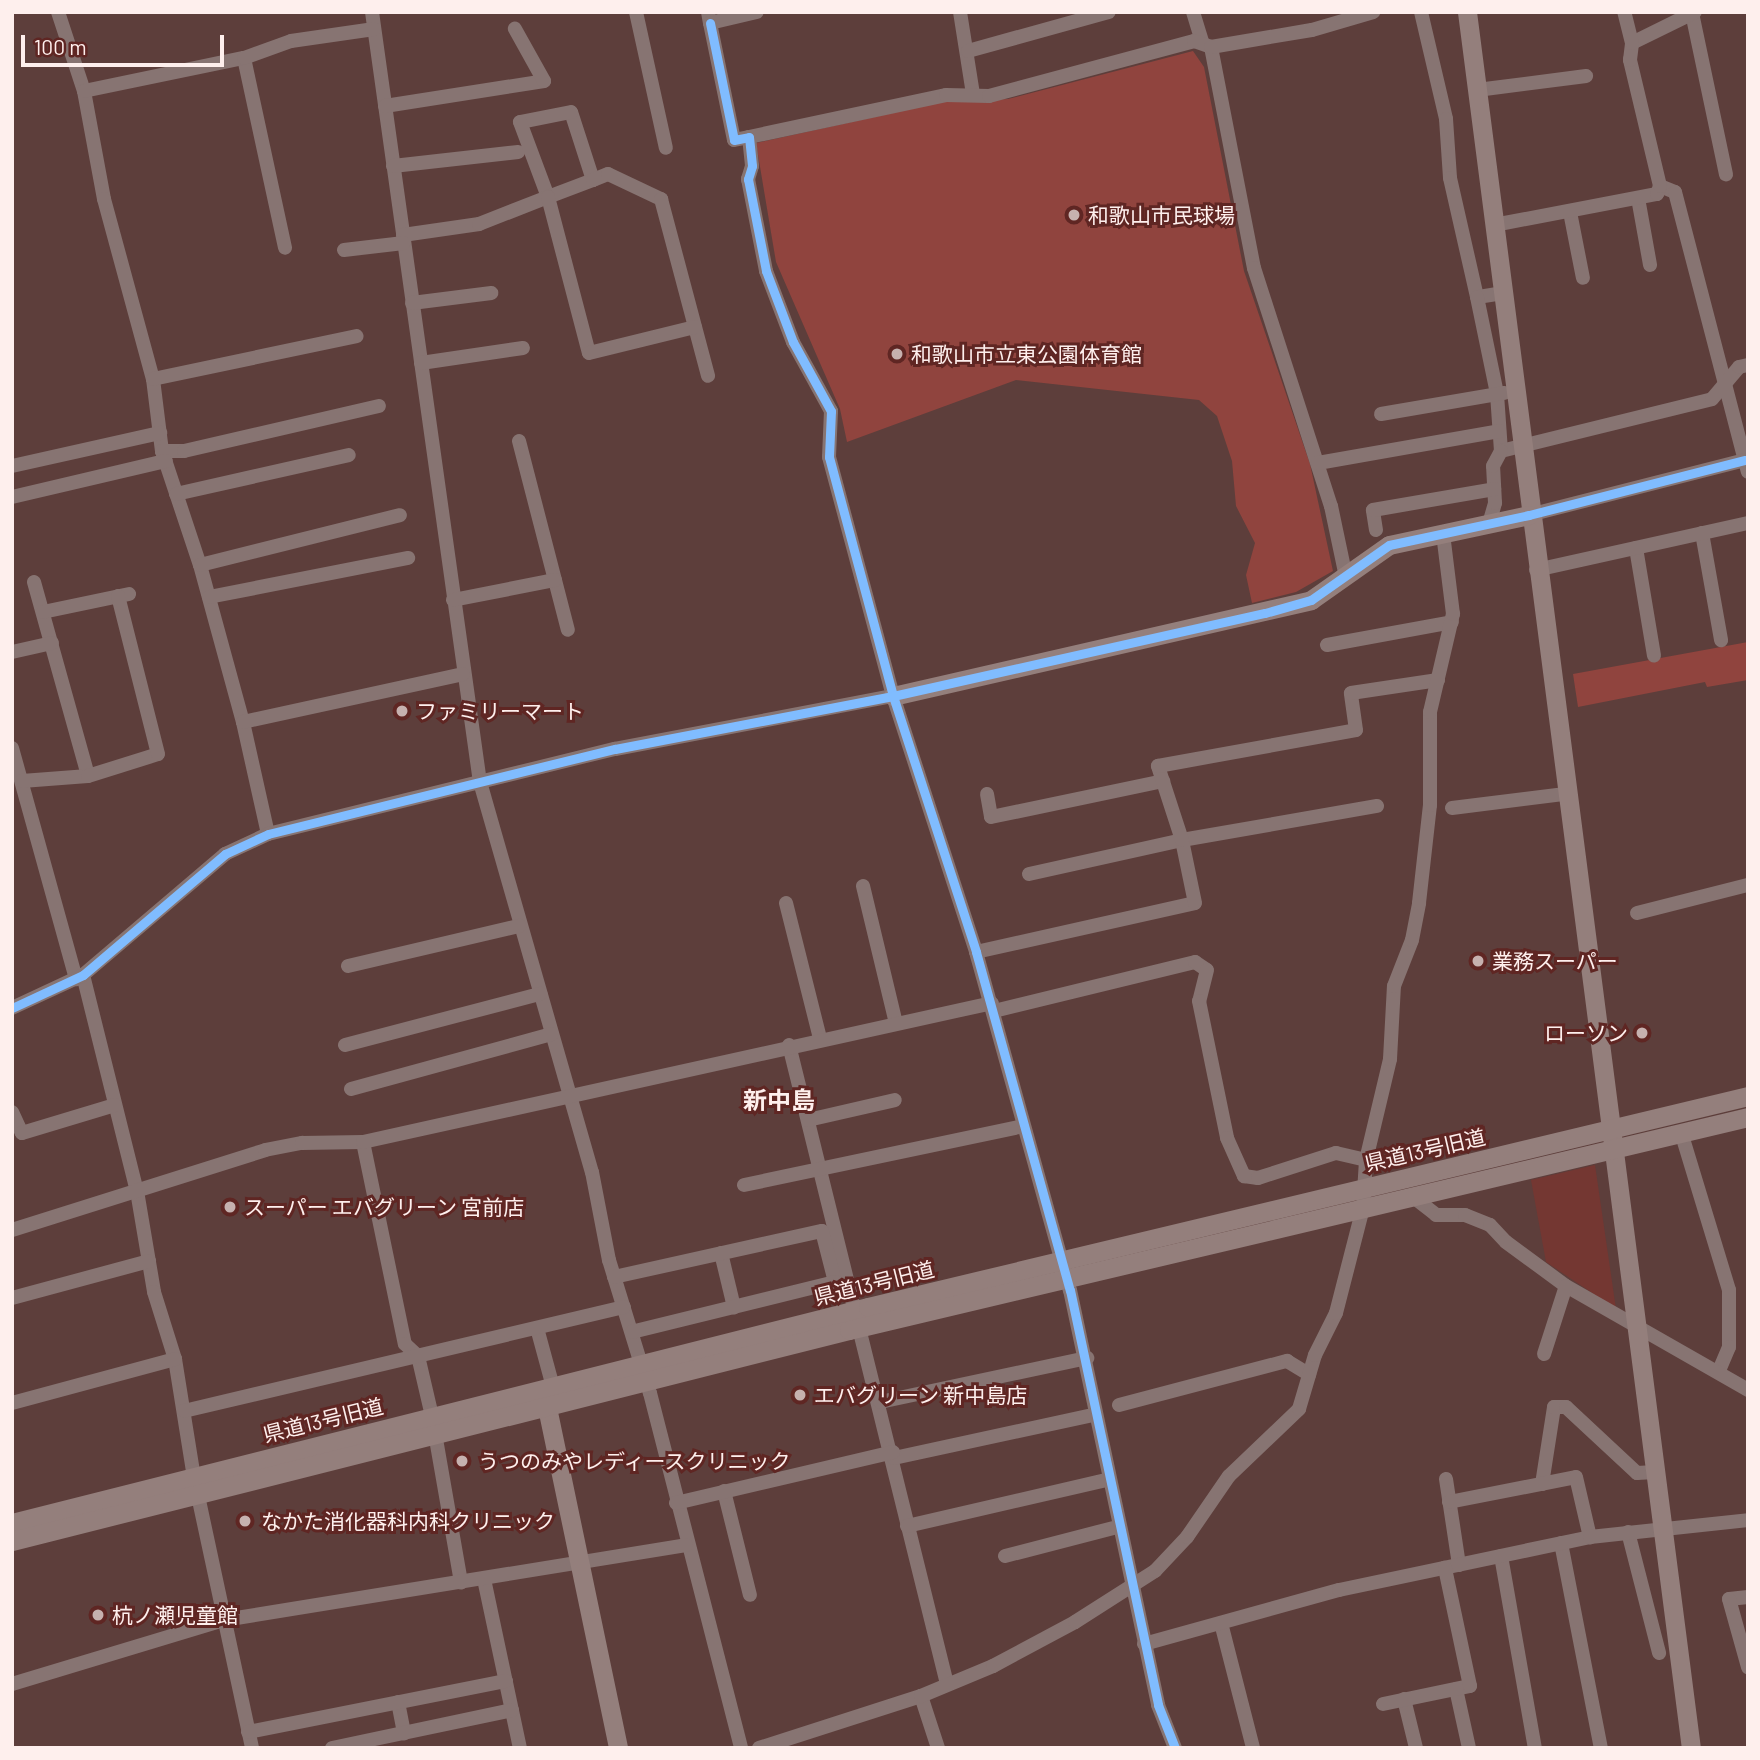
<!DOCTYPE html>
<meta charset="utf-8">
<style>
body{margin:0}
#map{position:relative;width:1760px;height:1760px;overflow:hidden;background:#5d3e3b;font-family:Barlow,"Noto Sans JP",sans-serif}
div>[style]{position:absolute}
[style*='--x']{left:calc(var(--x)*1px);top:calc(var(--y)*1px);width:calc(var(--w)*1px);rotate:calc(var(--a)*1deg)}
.built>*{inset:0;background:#743732}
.green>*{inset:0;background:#90443e}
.street>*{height:14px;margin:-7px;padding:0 7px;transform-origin:7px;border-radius:7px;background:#877472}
.secondary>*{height:19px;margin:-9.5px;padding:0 9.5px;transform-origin:9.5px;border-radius:9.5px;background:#947f7c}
.cycleway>*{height:9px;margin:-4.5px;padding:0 4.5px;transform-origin:4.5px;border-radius:4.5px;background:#80bcff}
.dots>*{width:19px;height:19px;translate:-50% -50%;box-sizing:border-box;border:4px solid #5f2623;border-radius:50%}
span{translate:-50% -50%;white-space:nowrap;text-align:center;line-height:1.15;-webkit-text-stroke:6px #5f2623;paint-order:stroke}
.poi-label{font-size:21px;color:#feefed}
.left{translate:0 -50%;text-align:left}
.right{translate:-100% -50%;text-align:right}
.street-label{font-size:21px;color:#feefed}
.quarter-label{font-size:24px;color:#feefed;font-weight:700}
.frame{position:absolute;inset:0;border:14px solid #feefed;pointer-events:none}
.scale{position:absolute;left:21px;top:35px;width:203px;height:32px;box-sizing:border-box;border:4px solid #feefed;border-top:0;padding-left:9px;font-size:21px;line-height:24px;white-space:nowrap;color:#feefed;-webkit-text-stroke:5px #5f2623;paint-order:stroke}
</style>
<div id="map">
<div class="built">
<div style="clip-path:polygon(1595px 1165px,1616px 1309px,1546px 1262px,1531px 1180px)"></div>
</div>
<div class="green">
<div style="clip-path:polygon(1193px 51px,1204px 67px,1244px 271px,1310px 464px,1333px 571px,1296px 592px,1252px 603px,1246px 575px,1255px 543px,1236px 506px,1232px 461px,1217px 416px,1199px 400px,1016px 380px,847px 442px,840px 409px,776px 262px,756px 143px,942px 102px,1008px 99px)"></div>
<div style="clip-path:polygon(1748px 642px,1748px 680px,1707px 687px,1705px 682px,1578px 707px,1573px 674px)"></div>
</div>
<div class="street">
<div style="--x:58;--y:12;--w:83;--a:71.8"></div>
<div style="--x:84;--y:91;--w:110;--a:79.5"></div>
<div style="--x:104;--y:199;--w:187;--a:74.8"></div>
<div style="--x:153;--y:379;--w:73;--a:82.9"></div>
<div style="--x:162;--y:451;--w:120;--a:71.6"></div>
<div style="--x:200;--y:565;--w:163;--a:74.7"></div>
<div style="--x:372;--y:12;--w:778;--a:82.02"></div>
<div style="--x:480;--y:782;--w:406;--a:74"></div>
<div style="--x:592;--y:1172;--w:90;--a:79.1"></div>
<div style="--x:609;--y:1260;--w:139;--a:72.9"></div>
<div style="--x:650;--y:1393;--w:366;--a:75.6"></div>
<div style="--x:636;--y:12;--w:139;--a:77.6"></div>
<div style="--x:708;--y:12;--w:11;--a:80"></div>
<div style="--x:710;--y:23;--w:48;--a:-13.2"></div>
<div style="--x:960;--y:12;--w:83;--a:81"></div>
<div style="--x:1193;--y:12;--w:31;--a:73"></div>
<div style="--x:1421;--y:12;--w:110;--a:76.8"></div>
<div style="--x:1446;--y:119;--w:59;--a:86.1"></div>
<div style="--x:1450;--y:178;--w:122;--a:77.2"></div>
<div style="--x:1692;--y:13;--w:165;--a:78.1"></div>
<div style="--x:710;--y:23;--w:119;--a:78.4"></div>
<div style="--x:734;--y:140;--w:15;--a:-11"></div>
<div style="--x:749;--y:137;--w:29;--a:84"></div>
<div style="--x:752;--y:166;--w:14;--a:107"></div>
<div style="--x:748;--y:179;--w:94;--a:78.9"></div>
<div style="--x:766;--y:271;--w:76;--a:69.2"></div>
<div style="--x:793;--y:342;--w:79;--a:61.2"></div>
<div style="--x:831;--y:411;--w:46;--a:92.5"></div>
<div style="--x:829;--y:457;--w:247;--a:75"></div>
<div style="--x:893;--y:696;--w:269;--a:72"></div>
<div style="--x:976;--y:952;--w:351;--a:74.5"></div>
<div style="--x:1070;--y:1290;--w:424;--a:78"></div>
<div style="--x:1158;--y:1705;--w:46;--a:68.4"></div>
<div style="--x:1632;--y:43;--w:70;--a:-26.2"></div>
<div style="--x:1211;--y:47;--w:225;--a:79"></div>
<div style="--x:1254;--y:268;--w:250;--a:72.1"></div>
<div style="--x:1331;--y:506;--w:73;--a:78.1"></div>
<div style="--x:968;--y:51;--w:146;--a:-15.5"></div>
<div style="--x:244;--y:58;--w:194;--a:77.8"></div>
<div style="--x:1477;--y:90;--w:110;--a:-7.3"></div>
<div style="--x:84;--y:91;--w:163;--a:-11.7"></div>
<div style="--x:244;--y:58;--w:50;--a:-19.9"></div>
<div style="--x:291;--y:41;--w:84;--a:-8.2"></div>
<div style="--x:385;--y:106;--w:161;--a:-8.9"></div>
<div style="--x:544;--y:81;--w:60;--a:-119.1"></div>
<div style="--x:749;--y:137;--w:201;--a:-12"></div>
<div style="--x:946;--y:95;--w:43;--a:1.3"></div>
<div style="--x:989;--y:96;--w:212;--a:-15"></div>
<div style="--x:1194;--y:41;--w:18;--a:19"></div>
<div style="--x:1211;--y:47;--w:102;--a:-9.6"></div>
<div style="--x:1312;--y:30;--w:64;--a:-16.4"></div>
<div style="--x:393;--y:166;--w:126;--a:-6.4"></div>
<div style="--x:593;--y:180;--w:71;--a:-107.9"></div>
<div style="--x:571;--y:112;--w:52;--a:168.9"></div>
<div style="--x:520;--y:122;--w:80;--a:69.5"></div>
<div style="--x:548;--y:197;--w:48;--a:-20.7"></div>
<div style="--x:593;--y:180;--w:16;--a:-22"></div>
<div style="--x:608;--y:174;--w:59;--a:25.3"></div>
<div style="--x:661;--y:199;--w:183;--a:75.1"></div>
<div style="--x:1660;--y:186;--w:16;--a:22"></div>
<div style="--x:1675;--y:192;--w:289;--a:75.4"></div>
<div style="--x:1638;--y:198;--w:68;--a:79.8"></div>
<div style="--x:1570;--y:212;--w:67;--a:78.9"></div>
<div style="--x:1494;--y:225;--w:166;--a:-10.8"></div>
<div style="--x:1657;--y:194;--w:9;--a:-69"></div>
<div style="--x:1660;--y:186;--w:130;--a:-103.4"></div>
<div style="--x:1630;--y:60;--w:17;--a:-83"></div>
<div style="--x:1632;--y:43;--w:32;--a:-104"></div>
<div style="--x:403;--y:235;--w:77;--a:-8.2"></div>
<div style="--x:479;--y:224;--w:74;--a:-21.4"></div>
<div style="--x:548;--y:197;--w:161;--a:75.3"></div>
<div style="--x:589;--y:353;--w:109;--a:-13.8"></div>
<div style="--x:344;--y:250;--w:60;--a:-6.7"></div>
<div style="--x:1503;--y:293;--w:26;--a:171"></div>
<div style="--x:1477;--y:297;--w:99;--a:78.3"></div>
<div style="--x:1497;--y:394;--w:57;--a:86"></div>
<div style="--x:1501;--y:451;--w:217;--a:-13.8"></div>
<div style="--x:1712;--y:399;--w:42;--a:-49.8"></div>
<div style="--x:1739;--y:367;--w:9;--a:-13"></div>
<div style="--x:412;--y:303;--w:80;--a:-7.2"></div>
<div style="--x:421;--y:363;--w:103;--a:-8.4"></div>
<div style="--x:153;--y:379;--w:208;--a:-11.9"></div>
<div style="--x:1381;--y:414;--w:125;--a:-9.7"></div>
<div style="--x:519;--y:441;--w:195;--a:75.5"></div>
<div style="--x:162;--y:451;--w:22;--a:0"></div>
<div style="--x:184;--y:451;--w:200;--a:-13"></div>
<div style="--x:1318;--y:463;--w:184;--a:-10"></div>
<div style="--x:12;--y:466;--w:152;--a:-12.6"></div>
<div style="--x:176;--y:494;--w:177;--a:-12.7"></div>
<div style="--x:12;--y:497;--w:158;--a:-13.2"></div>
<div style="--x:1529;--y:515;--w:223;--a:-14.3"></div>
<div style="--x:1489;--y:524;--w:22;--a:-74"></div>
<div style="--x:1495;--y:503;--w:37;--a:-93"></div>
<div style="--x:1493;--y:466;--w:17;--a:-62"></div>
<div style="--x:1376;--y:530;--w:20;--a:-99"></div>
<div style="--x:1373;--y:510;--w:123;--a:-9.8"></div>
<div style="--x:1702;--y:533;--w:109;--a:79.9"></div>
<div style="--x:1636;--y:548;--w:109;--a:80.5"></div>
<div style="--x:200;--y:565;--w:206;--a:-14"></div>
<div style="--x:1536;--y:570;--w:217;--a:-12.5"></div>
<div style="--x:34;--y:582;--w:201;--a:74.4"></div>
<div style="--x:209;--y:597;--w:203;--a:-11.1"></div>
<div style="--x:453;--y:600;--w:104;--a:-11.1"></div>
<div style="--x:43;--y:612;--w:88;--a:-11.8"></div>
<div style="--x:1327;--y:645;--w:127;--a:-10.4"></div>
<div style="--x:12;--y:652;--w:41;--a:-12.7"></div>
<div style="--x:12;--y:748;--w:240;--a:74.5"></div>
<div style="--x:22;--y:781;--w:66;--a:-4.3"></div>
<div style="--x:88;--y:776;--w:73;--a:-17.4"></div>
<div style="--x:158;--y:754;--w:163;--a:-104.2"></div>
<div style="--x:987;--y:794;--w:23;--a:80"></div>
<div style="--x:991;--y:817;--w:176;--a:-11.8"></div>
<div style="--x:1452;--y:808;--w:114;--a:-7.1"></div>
<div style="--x:268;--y:834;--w:115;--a:-102.6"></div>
<div style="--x:243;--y:722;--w:225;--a:-12.3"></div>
<div style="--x:1029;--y:874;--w:157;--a:-12.5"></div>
<div style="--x:1182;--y:840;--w:198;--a:-9.9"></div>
<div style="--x:863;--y:886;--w:141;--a:76.5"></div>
<div style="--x:786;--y:903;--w:139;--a:75.9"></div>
<div style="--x:1637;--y:913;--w:114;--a:-14.2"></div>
<div style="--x:976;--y:952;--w:224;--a:-12.6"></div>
<div style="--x:1195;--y:903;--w:64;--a:-101.7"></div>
<div style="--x:1182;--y:840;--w:78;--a:-108"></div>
<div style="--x:1158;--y:766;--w:201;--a:-10.3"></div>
<div style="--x:1356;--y:730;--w:37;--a:-98"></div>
<div style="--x:1351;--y:693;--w:88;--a:-8.5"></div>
<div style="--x:348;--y:966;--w:176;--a:-13.2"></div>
<div style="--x:83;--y:975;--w:223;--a:76"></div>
<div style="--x:137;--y:1191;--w:102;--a:80.4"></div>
<div style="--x:154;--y:1292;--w:70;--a:72.6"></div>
<div style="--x:175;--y:1359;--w:120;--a:80.9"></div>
<div style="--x:194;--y:1477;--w:277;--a:77.9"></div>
<div style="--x:12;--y:1008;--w:78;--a:-24.9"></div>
<div style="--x:83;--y:975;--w:187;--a:-40.4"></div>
<div style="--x:225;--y:854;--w:47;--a:-24.9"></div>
<div style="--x:268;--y:834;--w:357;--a:-13.8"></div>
<div style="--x:615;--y:749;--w:283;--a:-10.8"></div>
<div style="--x:994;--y:1011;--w:207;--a:-13.7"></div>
<div style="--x:1195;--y:962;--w:14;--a:34"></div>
<div style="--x:1207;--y:970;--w:32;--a:104"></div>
<div style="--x:1199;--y:1001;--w:140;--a:78.4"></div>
<div style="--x:1227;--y:1138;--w:42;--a:65.9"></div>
<div style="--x:1244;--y:1176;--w:14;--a:8"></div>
<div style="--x:1258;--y:1178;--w:82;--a:-17.8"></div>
<div style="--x:1336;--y:1153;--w:31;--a:13"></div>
<div style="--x:345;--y:1045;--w:202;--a:-14.7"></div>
<div style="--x:789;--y:1045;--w:658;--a:76.11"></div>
<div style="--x:351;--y:1089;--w:208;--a:-15.3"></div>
<div style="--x:12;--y:1112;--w:23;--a:65"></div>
<div style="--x:22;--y:1133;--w:97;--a:-16.8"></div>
<div style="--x:808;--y:1120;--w:89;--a:-12.9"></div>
<div style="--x:1681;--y:1132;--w:165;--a:73.1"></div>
<div style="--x:1729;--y:1290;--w:57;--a:90"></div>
<div style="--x:1729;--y:1347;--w:26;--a:113"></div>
<div style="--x:363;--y:1142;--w:206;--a:78.3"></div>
<div style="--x:405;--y:1344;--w:18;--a:43"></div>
<div style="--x:418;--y:1356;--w:62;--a:76.9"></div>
<div style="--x:432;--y:1416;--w:169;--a:80.1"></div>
<div style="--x:744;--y:1185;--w:285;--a:-11.9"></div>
<div style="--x:1412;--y:1196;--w:31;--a:38"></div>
<div style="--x:1436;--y:1215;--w:29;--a:0"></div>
<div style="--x:1465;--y:1215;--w:27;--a:22"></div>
<div style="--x:1490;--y:1225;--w:23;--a:47"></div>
<div style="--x:1506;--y:1242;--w:74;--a:36.3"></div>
<div style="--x:1566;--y:1286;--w:210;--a:29.7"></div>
<div style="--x:12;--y:1230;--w:265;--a:-17.5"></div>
<div style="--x:265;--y:1150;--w:38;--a:-11"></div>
<div style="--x:302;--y:1143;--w:61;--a:-0.9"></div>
<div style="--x:363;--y:1142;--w:644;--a:-12.46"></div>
<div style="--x:721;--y:1253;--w:56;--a:76.5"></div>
<div style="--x:614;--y:1277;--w:213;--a:-12.5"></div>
<div style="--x:822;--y:1231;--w:53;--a:75.7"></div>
<div style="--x:835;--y:1282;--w:209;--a:166.2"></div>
<div style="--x:12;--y:1298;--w:142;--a:-15.1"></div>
<div style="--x:537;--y:1328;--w:61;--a:74.8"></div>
<div style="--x:1544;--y:1354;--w:71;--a:-72.1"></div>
<div style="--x:880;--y:1402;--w:212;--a:-12"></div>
<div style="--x:12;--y:1403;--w:169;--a:-15.1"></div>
<div style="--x:1119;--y:1405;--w:174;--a:-14.7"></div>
<div style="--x:1287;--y:1361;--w:26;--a:31"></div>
<div style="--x:184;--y:1411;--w:452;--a:-13.3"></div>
<div style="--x:894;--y:1458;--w:204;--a:-12.2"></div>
<div style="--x:1446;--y:1479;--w:87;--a:81.4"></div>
<div style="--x:1542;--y:1484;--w:78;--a:-81.1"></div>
<div style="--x:1554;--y:1407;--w:12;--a:0"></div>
<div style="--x:1566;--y:1407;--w:97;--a:42.9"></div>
<div style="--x:1637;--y:1473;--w:18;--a:-3"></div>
<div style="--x:724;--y:1491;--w:107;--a:76"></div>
<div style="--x:1449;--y:1502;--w:129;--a:-11.1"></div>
<div style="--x:1576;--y:1477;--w:62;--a:76.9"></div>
<div style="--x:676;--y:1503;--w:223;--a:-13.2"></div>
<div style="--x:907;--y:1526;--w:205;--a:-13"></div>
<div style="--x:1628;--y:1532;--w:125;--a:75.6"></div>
<div style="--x:1561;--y:1543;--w:209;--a:79"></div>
<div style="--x:1005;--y:1556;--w:116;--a:-14.5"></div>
<div style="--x:1501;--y:1556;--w:195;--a:80"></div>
<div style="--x:484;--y:1579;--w:173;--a:78"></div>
<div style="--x:1748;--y:1597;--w:19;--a:174"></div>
<div style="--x:1729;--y:1599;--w:71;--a:74.4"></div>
<div style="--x:1221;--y:1623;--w:129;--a:75.6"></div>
<div style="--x:1144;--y:1644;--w:202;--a:-15.5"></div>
<div style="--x:1339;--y:1590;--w:257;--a:-11.9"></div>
<div style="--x:1590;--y:1537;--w:159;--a:-6.1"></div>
<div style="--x:12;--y:1684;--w:221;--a:-16.8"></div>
<div style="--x:224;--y:1620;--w:468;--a:-9.2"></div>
<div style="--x:1456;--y:1689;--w:60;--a:77.6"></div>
<div style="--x:921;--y:1696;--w:55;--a:71.9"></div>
<div style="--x:1404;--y:1699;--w:50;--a:76.2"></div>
<div style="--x:398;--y:1702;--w:32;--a:79"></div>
<div style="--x:1383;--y:1704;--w:89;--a:-11.7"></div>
<div style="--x:1470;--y:1686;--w:121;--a:-102"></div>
<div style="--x:248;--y:1732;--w:263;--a:-11.2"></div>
<div style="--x:332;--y:1748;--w:184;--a:-11.9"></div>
<div style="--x:759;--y:1748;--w:170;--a:-17.8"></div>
<div style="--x:921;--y:1696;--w:78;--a:-22.6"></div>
<div style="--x:993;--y:1666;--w:93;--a:-28.2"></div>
<div style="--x:1075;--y:1622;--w:95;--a:-32.5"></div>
<div style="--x:1155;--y:1571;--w:47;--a:-46.7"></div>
<div style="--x:1187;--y:1537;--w:74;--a:-55.5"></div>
<div style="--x:1229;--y:1476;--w:97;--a:-43.7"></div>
<div style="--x:1299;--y:1409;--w:56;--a:-73.5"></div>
<div style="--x:1315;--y:1355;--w:47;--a:-63.4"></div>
<div style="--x:1336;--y:1313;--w:108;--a:-75.6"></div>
<div style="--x:1363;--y:1208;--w:48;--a:-86.4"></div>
<div style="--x:1366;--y:1160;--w:104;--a:-76.6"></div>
<div style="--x:1390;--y:1059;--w:73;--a:-86.9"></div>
<div style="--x:1394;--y:986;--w:49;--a:-68.6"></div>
<div style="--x:1412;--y:940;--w:38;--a:-79"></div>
<div style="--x:1419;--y:903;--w:99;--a:-83.6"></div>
<div style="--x:1430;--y:805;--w:93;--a:-90"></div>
<div style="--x:1430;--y:712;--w:101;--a:-76.8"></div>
<div style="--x:1453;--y:614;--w:81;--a:-97.1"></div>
</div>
<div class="secondary">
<div style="--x:1467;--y:12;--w:1750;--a:82.65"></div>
<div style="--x:893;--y:696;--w:429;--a:-12.9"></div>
<div style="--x:1311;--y:600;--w:95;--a:-35.2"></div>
<div style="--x:1389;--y:545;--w:143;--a:-12.1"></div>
<div style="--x:544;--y:1393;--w:363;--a:78.2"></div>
<div style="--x:12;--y:1523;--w:883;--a:-14.16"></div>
<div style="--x:868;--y:1307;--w:905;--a:-13.48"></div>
<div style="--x:12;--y:1541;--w:863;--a:-14.15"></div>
<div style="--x:849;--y:1330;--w:924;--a:-13.33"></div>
</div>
<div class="cycleway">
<div style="--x:710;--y:23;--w:119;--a:78.4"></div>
<div style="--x:734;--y:140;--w:15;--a:-11"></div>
<div style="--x:749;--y:137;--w:29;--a:84"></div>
<div style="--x:752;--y:166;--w:14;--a:107"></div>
<div style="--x:748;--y:179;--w:94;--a:78.9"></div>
<div style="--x:766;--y:271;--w:76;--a:69.2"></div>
<div style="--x:793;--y:342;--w:79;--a:61.2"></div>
<div style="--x:831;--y:411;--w:46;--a:92.5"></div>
<div style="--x:829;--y:457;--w:247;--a:75"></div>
<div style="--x:893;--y:696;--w:269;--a:72"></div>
<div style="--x:976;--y:952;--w:351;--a:74.5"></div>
<div style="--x:1070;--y:1290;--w:424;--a:78"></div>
<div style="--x:1158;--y:1705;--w:46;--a:68.4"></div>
<div style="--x:12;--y:1008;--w:78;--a:-24.9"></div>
<div style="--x:83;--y:975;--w:187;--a:-40.4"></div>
<div style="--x:225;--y:854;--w:47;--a:-24.9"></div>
<div style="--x:268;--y:834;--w:357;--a:-13.8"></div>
<div style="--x:615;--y:749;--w:283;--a:-10.8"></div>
<div style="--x:893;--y:696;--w:381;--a:-12.6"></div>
<div style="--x:1265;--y:613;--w:48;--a:-15.8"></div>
<div style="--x:1311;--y:600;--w:95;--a:-35.2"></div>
<div style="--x:1389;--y:545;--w:143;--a:-12.1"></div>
<div style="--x:1529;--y:515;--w:223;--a:-14.3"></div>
</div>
<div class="dots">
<div style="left:1074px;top:215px;background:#c6b1af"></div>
<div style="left:897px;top:354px;background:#c6b1af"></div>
<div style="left:402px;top:711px;background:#c6b1af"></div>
<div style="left:1478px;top:961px;background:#c6b1af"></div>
<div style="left:1642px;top:1033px;background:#c6b1af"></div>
<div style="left:230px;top:1207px;background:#c6b1af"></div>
<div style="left:800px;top:1395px;background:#c6b1af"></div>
<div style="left:462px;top:1461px;background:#c6b1af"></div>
<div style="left:245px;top:1521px;background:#c6b1af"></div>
<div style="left:98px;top:1615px;background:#c6b1af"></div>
</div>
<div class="poi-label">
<span class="left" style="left:1088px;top:215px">和歌山市民球場</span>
<span class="left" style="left:911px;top:354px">和歌山市立東公園体育館</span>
<span class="left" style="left:416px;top:711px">ファミリーマート</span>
<span class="left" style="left:1492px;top:961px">業務スーパー</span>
<span class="right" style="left:1628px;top:1033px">ローソン</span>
<span class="left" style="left:244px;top:1207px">スーパー エバグリーン 宮前店</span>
<span class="left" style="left:814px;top:1395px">エバグリーン 新中島店</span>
<span class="left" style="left:478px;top:1461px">うつのみやレディースクリニック</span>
<span class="left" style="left:261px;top:1521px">なかた消化器科内科クリニック</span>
<span class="left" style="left:112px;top:1615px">杭ノ瀬児童館</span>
</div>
<div class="street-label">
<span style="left:1425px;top:1150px;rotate:-13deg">県道13号旧道</span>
<span style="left:874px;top:1283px;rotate:-14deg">県道13号旧道</span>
<span style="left:323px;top:1420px;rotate:-14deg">県道13号旧道</span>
</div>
<div class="quarter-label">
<span style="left:779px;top:1100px">新中島</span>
</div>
<div class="frame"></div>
<div class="scale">100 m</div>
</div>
